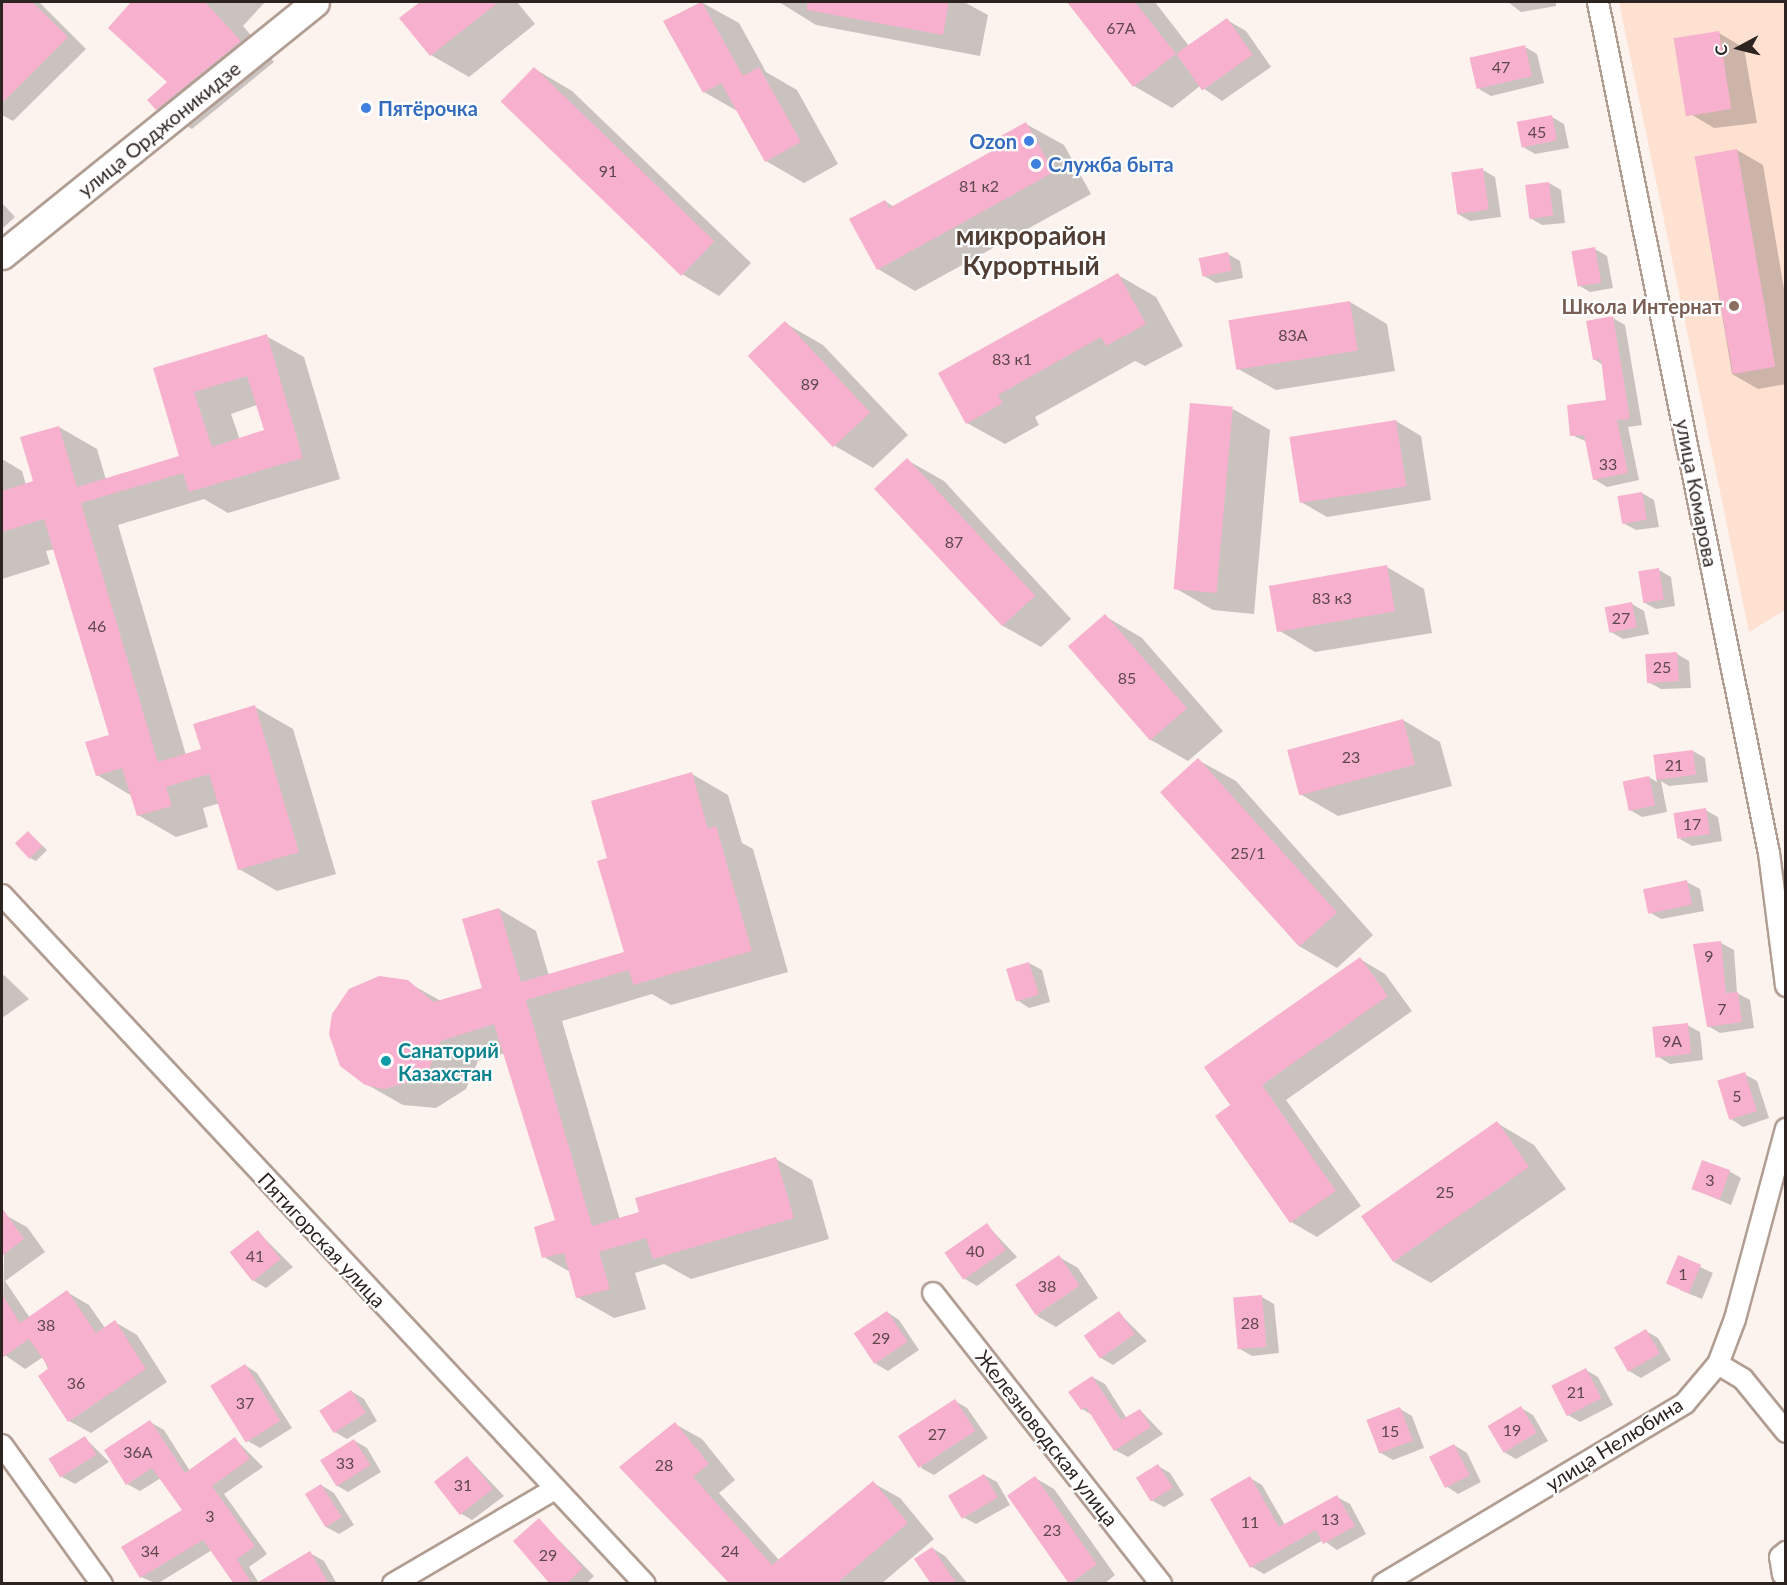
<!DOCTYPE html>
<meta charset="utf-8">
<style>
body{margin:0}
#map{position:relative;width:1787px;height:1585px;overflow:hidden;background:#fcf3ee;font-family:Lato,sans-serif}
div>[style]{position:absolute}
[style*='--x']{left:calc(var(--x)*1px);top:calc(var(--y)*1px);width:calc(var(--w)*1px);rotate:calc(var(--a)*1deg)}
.built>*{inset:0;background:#ffe1d2}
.shadow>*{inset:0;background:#0003}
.building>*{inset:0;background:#f7b1ce;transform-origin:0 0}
.roads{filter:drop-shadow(2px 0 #b19d92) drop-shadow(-2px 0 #b19d92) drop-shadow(0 2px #b19d92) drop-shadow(0 -2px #b19d92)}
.minor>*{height:20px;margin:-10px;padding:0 10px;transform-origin:10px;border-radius:10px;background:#fff}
.secondary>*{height:27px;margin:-13.5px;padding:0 13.5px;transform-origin:13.5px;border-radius:13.5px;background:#fff}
.dots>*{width:16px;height:16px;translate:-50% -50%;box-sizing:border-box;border:3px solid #fff;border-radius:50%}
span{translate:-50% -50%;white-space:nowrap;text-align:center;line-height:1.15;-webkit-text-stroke:4.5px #fff;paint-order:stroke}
.number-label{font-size:16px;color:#5f474c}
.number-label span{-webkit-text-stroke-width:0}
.shop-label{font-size:20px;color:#366cbe;font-weight:700}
.left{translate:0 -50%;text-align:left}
.right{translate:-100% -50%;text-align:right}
.street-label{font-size:20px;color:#2c2420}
.education-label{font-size:20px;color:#785e54;font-weight:700}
.culture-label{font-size:20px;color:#0d838f;font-weight:700}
.district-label{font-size:26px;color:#503e35;font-weight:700}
.frame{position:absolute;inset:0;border:3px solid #2c2420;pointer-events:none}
.north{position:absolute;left:1709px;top:18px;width:60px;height:60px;-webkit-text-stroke:4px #fff;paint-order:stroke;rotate:263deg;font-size:16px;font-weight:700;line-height:24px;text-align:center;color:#2c2420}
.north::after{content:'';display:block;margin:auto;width:21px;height:27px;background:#2c2420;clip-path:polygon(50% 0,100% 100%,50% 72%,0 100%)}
</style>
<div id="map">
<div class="built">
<div style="clip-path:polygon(1619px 2px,1785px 2px,1785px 610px,1749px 632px)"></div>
</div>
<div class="shadow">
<div style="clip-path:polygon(2px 2px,39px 2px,86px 49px,13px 121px,2px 115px)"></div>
<div style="clip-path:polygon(133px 2px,265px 2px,243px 26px,274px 62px,192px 129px,157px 109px,170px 82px,110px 28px)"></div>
<div style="clip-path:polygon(422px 2px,517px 2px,535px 24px,469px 77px,431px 55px,402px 18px)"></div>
<div style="clip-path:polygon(701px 2px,739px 23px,766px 72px,797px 90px,838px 164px,804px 183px,766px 161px,739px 112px,704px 92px,665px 21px)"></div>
<div style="clip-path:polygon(779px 2px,964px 2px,988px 15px,980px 56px,816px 25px)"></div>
<div style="clip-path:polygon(1069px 2px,1155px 2px,1189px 46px,1227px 20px,1246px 31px,1271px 67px,1222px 101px,1200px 86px,1172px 108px,1134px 86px)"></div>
<div style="clip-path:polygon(1508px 2px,1556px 2px,1556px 6px,1521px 12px)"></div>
<div style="clip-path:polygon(1719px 33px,1744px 48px,1757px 123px,1714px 128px,1689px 113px)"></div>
<div style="clip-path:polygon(1525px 47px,1537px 54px,1544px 83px,1491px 96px,1479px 89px)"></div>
<div style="clip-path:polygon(535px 69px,572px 91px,751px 263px,719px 296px,682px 274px)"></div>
<div style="clip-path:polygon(1552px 117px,1564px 124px,1569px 148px,1535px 154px,1523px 147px)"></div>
<div style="clip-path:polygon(1026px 124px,1064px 145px,1091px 194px,915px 291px,878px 269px,885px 201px,894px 207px,996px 151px)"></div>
<div style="clip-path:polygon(1737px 150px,1763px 165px,1786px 301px,1786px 384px,1758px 389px,1732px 374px,1696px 159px)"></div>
<div style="clip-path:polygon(1483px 170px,1495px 177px,1501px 217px,1470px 221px,1458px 214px)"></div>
<div style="clip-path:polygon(1549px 183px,1561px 190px,1565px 223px,1542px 225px,1530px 218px)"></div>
<div style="clip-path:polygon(2px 203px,15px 217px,2px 229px)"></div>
<div style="clip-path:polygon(1595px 249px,1607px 256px,1613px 288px,1590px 292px,1578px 285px)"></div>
<div style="clip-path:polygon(1228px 254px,1240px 261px,1243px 278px,1216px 283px,1204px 276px)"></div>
<div style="clip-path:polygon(1118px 275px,1156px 297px,1183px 346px,1145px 366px,1135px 361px,1035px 417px,1039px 425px,1005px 444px,967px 423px)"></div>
<div style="clip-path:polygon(1350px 302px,1387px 324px,1395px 371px,1276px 390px,1238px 369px)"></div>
<div style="clip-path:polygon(1613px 318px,1625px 325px,1642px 425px,1628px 427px,1639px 480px,1607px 487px,1594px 479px,1587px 442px,1572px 435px,1607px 401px,1603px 365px,1594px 359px)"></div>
<div style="clip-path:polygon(785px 323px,823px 345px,908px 435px,873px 468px,835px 446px,750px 356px)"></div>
<div style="clip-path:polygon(evenodd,266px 336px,304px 357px,340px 479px,228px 513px,204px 499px,118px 525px,186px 755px,203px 750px,255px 707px,293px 729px,336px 874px,277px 891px,239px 869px,220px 803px,203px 808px,208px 827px,176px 837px,138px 815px,132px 796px,97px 775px,111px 736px,55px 549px,46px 551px,50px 564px,2px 579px,2px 459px,22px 471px,26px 485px,35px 482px,59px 427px,97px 449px,106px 480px,181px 457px,155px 369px,266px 336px,257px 405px,266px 431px,240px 440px,231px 414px,257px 405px)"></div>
<div style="clip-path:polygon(1233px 409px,1270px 430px,1254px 614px,1213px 610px,1175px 588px)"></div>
<div style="clip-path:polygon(1396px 421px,1421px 436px,1431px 500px,1327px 517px,1301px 502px)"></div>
<div style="clip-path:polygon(907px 460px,944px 481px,1071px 619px,1041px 647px,1003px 626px)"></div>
<div style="clip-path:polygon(1642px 493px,1654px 500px,1659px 527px,1636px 530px,1623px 523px)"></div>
<div style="clip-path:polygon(1387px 567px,1424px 589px,1432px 633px,1315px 652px,1278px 630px)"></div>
<div style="clip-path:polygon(1659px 570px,1671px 577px,1675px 606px,1656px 609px,1643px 602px)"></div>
<div style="clip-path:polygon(1632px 604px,1644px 611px,1649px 634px,1623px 639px,1611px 632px)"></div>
<div style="clip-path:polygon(1105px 616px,1142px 638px,1223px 731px,1188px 761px,1151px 740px)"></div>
<div style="clip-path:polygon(1677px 654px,1689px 661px,1691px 688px,1661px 689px,1648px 682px)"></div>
<div style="clip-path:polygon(1403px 720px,1440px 742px,1452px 786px,1338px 816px,1300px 794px)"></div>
<div style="clip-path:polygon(1693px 751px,1705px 758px,1708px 782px,1669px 786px,1661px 781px,1667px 812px,1642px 817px,1630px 810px,1649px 777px,1657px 782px,1654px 756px)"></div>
<div style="clip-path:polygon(1198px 760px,1236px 781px,1373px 935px,1337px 968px,1299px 946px,1162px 793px)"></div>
<div style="clip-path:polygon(692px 774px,728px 795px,742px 843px,753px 849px,788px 972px,671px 1005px,652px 994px,562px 1021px,620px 1220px,776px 1159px,812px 1180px,829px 1239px,691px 1279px,664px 1264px,635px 1273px,646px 1309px,614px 1318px,577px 1297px,570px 1272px,544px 1257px,557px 1221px,505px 1053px,478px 1061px,466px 1089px,436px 1108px,403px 1105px,366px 1084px,407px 982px,441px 1001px,484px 989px,499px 909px,536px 931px,549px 976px,625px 953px,609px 859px)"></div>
<div style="clip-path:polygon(1705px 810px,1718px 817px,1722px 841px,1692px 846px,1680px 839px)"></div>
<div style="clip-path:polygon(29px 833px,47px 850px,36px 861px,30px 858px)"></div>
<div style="clip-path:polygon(1687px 882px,1700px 889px,1704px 911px,1661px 919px,1649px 912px)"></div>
<div style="clip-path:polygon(1721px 943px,1734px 950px,1737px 993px,1750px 1000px,1754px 1028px,1720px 1033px,1708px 1026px,1695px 945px)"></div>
<div style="clip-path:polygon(1360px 959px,1385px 974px,1412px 1011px,1286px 1100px,1361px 1206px,1317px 1237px,1291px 1222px,1232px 1105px)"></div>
<div style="clip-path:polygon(1029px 963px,1042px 970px,1050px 1002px,1029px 1008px,1017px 1000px)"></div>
<div style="clip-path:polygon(4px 975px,29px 999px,2px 1018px,2px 977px)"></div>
<div style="clip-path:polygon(1687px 1025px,1700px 1032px,1703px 1060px,1670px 1064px,1657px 1056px)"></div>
<div style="clip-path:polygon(1744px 1074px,1757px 1081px,1769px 1118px,1743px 1127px,1731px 1119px)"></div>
<div style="clip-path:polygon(1497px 1123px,1534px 1145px,1566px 1189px,1431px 1283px,1394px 1262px)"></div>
<div style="clip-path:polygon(1729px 1171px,1741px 1178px,1731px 1205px,1693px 1189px)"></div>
<div style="clip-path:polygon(5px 1215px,27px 1227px,45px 1252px,5px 1281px,30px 1318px,67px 1292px,89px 1305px,105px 1328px,115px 1322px,137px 1335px,167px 1382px,91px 1433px,69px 1421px,43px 1357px,25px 1369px,2px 1353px)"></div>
<div style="clip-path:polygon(987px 1225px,1017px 1257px,977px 1286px,965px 1279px)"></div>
<div style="clip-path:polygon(258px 1232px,293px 1267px,266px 1288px,254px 1281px)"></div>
<div style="clip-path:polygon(1059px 1257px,1078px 1268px,1098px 1298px,1056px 1327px,1037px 1316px)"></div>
<div style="clip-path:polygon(1678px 1257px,1713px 1273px,1702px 1299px,1680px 1290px)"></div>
<div style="clip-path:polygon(1262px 1297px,1274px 1304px,1279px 1353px,1252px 1356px,1240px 1349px)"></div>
<div style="clip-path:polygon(887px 1312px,899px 1320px,919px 1350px,888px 1371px,876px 1364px)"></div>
<div style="clip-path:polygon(1119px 1313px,1147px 1341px,1113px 1365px,1101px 1358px)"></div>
<div style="clip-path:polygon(1646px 1331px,1658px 1338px,1671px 1360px,1641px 1378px,1629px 1371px)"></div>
<div style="clip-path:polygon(245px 1365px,257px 1373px,292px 1428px,260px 1448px,248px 1441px)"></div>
<div style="clip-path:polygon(1586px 1370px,1598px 1377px,1613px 1405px,1580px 1422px,1568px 1415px,1553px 1387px)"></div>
<div style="clip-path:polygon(1092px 1377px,1105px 1384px,1127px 1419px,1140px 1410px,1163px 1434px,1128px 1457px,1115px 1450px,1094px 1416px,1082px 1409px)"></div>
<div style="clip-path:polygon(351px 1391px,364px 1399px,377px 1421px,347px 1439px,335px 1432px)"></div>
<div style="clip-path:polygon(955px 1401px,967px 1408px,988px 1438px,934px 1475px,921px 1468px)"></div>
<div style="clip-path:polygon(1521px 1408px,1533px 1415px,1548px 1441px,1516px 1459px,1504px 1452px)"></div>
<div style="clip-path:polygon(1400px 1409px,1412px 1416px,1424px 1448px,1393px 1460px,1381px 1453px)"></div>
<div style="clip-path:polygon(150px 1422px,164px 1430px,190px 1471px,235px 1439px,263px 1467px,224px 1494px,267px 1554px,249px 1567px,259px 1583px,310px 1553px,324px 1561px,337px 1584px,236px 1584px,212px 1550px,157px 1584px,141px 1577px,184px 1511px,161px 1478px,140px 1491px,127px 1484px)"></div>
<div style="clip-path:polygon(675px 1424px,702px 1439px,735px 1480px,719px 1493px,780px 1561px,873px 1483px,900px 1498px,934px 1539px,881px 1584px,730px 1584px,622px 1467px)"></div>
<div style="clip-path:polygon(85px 1438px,109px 1462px,75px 1484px,62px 1477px)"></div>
<div style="clip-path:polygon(355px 1441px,367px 1448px,381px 1472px,348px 1492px,336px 1485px)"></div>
<div style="clip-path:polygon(1454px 1445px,1467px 1453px,1481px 1482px,1458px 1494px,1446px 1486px)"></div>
<div style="clip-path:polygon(467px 1457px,504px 1496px,472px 1520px,460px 1513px)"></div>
<div style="clip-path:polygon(1158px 1466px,1170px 1473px,1184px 1495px,1164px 1507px,1151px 1500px)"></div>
<div style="clip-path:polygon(984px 1475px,997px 1482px,1010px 1505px,976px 1524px,963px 1517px,950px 1495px)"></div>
<div style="clip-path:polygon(1035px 1478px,1054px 1489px,1115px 1575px,1104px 1584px,1071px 1583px)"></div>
<div style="clip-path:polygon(1250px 1478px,1262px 1485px,1285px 1525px,1337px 1497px,1350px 1504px,1366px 1534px,1337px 1550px,1323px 1540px,1264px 1574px,1252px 1567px,1212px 1500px)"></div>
<div style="clip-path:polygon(321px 1485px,334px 1493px,354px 1525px,339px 1534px,326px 1527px)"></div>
<div style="clip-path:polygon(539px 1520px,594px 1576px,586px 1584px,552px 1584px)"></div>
<div style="clip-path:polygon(932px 1548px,945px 1556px,968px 1584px,933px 1584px)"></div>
</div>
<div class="building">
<div style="clip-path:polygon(2px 2px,32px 2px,68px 37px,2px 103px)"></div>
<div style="clip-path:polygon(131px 2px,205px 2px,241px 41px,156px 110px,147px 100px,167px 82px,108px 28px)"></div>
<div style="clip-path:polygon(420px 2px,499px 2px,430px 56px,399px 18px)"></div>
<div style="clip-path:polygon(702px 2px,743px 76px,759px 67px,801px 142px,765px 162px,721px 83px,703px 93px,663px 21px)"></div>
<div style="clip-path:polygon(807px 2px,949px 2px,943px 35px,807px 10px)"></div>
<div style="clip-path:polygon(1067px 2px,1135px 2px,1176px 54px,1133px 87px)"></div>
<div style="left:1227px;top:18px;width:45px;height:62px;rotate:55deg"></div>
<div style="left:1719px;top:31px;width:79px;height:46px;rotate:81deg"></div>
<div style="left:1525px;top:45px;width:32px;height:57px;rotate:77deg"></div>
<div style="left:534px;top:67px;width:251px;height:48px;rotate:44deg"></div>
<div style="left:1552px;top:115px;width:26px;height:36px;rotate:79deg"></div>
<div style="clip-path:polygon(1026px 122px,1054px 172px,877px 270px,849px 219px,885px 200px,889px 208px,994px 150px,990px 142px)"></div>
<div style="left:1737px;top:149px;width:221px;height:43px;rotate:80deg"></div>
<div style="left:1483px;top:168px;width:42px;height:32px;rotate:82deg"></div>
<div style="left:1549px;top:182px;width:34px;height:24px;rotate:83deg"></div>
<div style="left:1595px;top:247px;width:36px;height:24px;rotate:80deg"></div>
<div style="left:1228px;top:252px;width:19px;height:30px;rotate:78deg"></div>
<div style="clip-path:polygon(1118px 273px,1146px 324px,1106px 346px,1101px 337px,998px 395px,1003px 403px,966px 424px,938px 373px)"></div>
<div style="left:1350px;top:301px;width:50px;height:123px;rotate:81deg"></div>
<div style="clip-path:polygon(1613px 316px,1630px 419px,1617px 420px,1628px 473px,1593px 480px,1584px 435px,1570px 436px,1567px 405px,1606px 400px,1601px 359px,1593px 360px,1586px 321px)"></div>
<div style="left:785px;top:321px;width:125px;height:51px;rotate:47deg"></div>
<div style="clip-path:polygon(evenodd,267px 334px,303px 458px,189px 492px,183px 473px,81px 503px,158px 762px,201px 749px,193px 724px,255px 705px,299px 852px,238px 870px,209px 774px,166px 787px,172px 806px,137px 816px,122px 768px,96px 776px,85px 742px,109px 735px,44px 519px,2px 532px,2px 491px,33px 481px,20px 437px,59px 426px,77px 487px,179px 456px,153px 368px,267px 334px,247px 376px,264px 430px,212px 447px,194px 392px,247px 376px)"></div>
<div style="left:1190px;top:403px;width:43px;height:187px;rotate:5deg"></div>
<div style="left:1396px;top:420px;width:67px;height:108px;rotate:81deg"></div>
<div style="left:907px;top:458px;width:188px;height:45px;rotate:47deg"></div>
<div style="left:1642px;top:492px;width:28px;height:25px;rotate:80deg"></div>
<div style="left:1387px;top:565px;width:47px;height:120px;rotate:80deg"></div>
<div style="left:1659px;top:568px;width:32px;height:21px;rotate:81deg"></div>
<div style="left:1632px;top:602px;width:26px;height:28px;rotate:79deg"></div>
<div style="left:1105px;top:614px;width:125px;height:49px;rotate:49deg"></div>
<div style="left:1677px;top:652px;width:29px;height:32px;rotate:86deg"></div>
<div style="left:1403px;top:719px;width:47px;height:120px;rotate:75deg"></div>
<div style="left:1693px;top:750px;width:25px;height:40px;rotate:83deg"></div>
<div style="left:1198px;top:758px;width:208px;height:51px;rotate:48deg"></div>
<div style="clip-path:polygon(692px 772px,708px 829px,716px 826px,752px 951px,633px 985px,629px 970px,526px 1000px,592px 1226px,639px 1212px,635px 1198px,776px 1157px,794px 1218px,653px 1259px,646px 1238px,599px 1252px,610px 1289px,576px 1298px,564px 1253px,542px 1258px,534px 1227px,555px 1220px,494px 1024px,441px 1041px,429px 1069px,414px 1081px,384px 1089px,365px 1085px,340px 1066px,329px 1034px,332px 1014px,349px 989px,379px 976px,408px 980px,433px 1002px,482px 988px,462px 919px,499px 908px,521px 982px,624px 952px,597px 861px,607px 858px,591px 801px)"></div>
<div style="left:1649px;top:776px;width:30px;height:27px;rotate:78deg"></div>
<div style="left:1706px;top:808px;width:26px;height:33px;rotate:81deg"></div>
<div style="left:28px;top:831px;width:21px;height:18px;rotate:47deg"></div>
<div style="left:1687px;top:880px;width:25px;height:45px;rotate:78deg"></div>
<div style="clip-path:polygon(1721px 941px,1726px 993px,1738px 992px,1742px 1022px,1707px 1027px,1693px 944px)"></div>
<div style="clip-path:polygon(1360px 957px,1388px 996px,1262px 1085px,1336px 1191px,1290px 1223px,1215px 1116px,1230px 1105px,1204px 1067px)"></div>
<div style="left:1029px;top:962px;width:34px;height:24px;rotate:73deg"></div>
<div style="left:1688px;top:1023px;width:31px;height:36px;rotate:84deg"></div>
<div style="left:1745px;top:1072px;width:41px;height:29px;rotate:73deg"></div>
<div style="left:1497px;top:1121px;width:56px;height:166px;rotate:55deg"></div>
<div style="left:1702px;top:1160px;width:30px;height:31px;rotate:20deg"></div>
<div style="clip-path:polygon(2px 1208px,24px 1239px,2px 1256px)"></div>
<div style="left:987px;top:1223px;width:33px;height:52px;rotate:55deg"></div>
<div style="left:258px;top:1230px;width:37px;height:36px;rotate:52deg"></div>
<div style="left:1059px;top:1255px;width:37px;height:53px;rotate:56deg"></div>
<div style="left:1678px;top:1255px;width:25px;height:31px;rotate:23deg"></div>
<div style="clip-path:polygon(67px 1290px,96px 1333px,115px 1320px,146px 1369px,68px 1422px,38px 1376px,49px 1368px,29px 1339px,2px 1358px,2px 1294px,20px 1323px)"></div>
<div style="left:1262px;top:1295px;width:52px;height:29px;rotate:85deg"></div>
<div style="left:887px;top:1311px;width:37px;height:40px;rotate:56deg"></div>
<div style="left:1119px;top:1311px;width:28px;height:43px;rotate:55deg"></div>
<div style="left:1646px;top:1329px;width:28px;height:37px;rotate:60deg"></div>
<div style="left:245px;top:1364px;width:67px;height:41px;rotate:58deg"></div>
<div style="left:1586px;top:1368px;width:34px;height:39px;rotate:63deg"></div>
<div style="clip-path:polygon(1092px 1376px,1121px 1420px,1140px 1409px,1151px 1427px,1114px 1451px,1086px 1407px,1081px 1410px,1068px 1392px)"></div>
<div style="left:351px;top:1390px;width:27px;height:38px;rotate:57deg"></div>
<div style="left:955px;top:1399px;width:38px;height:68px;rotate:57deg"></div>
<div style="left:1521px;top:1406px;width:31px;height:39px;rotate:59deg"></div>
<div style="left:1400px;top:1407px;width:36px;height:36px;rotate:69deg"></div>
<div style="clip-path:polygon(150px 1420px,185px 1473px,235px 1437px,250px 1459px,212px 1486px,255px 1546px,237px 1559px,252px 1584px,234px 1584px,203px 1540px,140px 1578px,121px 1547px,182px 1510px,152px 1468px,126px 1485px,104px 1450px)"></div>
<div style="clip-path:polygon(675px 1422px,709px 1464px,693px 1477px,772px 1565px,873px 1481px,908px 1523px,836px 1584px,730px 1584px,619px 1467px)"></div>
<div style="left:85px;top:1436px;width:22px;height:43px;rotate:58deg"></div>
<div style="left:354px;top:1439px;width:31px;height:40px;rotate:58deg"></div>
<div style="left:1454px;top:1444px;width:35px;height:28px;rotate:63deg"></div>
<div style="left:467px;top:1456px;width:42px;height:42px;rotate:52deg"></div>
<div style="left:1158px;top:1464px;width:28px;height:26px;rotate:58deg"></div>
<div style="left:984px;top:1474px;width:27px;height:42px;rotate:59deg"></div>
<div style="left:1035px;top:1476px;width:108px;height:34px;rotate:55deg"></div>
<div style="clip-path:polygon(1250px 1476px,1279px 1527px,1337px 1495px,1355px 1526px,1323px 1544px,1316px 1530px,1250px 1568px,1210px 1499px)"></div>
<div style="left:321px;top:1484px;width:39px;height:19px;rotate:58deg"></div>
<div style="clip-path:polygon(539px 1518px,583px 1568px,566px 1584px,550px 1584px,513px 1541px)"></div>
<div style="clip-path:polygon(932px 1547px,957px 1584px,931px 1584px,914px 1559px)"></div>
<div style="clip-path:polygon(310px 1551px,329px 1584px,255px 1584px)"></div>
</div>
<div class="roads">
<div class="minor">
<div style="--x:1598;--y:2;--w:868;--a:78.64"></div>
<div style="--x:1769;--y:853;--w:134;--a:82.7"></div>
<div style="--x:2;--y:895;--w:942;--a:46.98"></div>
<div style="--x:933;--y:1293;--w:370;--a:51.9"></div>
<div style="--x:1718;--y:1364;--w:29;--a:31"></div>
<div style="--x:1743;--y:1379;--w:68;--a:50.9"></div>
<div style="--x:2;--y:1445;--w:171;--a:54.3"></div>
<div style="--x:1783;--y:1575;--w:18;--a:-99"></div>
<div style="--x:1780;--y:1557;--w:8;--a:-40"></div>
<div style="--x:393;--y:1584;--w:186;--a:-30.4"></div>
<div style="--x:1383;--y:1584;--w:352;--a:-30.9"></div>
<div style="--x:1685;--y:1403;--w:51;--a:-49.8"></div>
<div style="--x:1718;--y:1364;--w:48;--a:-69.3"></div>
<div style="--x:1735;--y:1319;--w:197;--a:-75"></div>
</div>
<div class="secondary">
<div style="--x:2;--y:255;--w:402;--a:-38.9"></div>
</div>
</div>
<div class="dots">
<div style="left:366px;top:108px;background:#3f7fe0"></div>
<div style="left:1029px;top:141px;background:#3f7fe0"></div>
<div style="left:1036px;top:164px;background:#3f7fe0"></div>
<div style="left:1734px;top:306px;background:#8d6e63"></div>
<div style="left:386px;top:1061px;background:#0f9aa8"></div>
</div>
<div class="number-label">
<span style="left:1121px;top:28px">67А</span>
<span style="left:1501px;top:67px">47</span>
<span style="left:1537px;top:132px">45</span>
<span style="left:608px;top:171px">91</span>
<span style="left:979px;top:186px">81 к2</span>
<span style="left:1293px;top:335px">83А</span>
<span style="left:1012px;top:359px">83 к1</span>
<span style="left:810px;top:384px">89</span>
<span style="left:1608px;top:464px">33</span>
<span style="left:954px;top:542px">87</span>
<span style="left:1332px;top:598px">83 к3</span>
<span style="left:1621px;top:618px">27</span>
<span style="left:97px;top:626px">46</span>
<span style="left:1662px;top:667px">25</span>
<span style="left:1127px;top:678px">85</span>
<span style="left:1351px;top:757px">23</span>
<span style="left:1674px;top:765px">21</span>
<span style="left:1692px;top:824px">17</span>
<span style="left:1248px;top:853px">25/1</span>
<span style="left:1709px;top:956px">9</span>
<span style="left:1722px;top:1009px">7</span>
<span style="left:1672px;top:1041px">9А</span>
<span style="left:1737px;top:1096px">5</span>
<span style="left:1710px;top:1180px">3</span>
<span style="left:1445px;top:1192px">25</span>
<span style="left:975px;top:1251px">40</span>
<span style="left:255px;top:1256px">41</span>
<span style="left:1683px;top:1274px">1</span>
<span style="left:1047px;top:1286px">38</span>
<span style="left:1250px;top:1323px">28</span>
<span style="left:46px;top:1325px">38</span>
<span style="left:881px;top:1338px">29</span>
<span style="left:76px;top:1383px">36</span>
<span style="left:1576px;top:1392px">21</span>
<span style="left:245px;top:1403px">37</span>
<span style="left:1512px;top:1430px">19</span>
<span style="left:1390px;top:1431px">15</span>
<span style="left:937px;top:1434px">27</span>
<span style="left:138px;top:1452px">36А</span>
<span style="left:345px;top:1463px">33</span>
<span style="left:664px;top:1465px">28</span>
<span style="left:463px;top:1485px">31</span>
<span style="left:210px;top:1516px">3</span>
<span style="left:1330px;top:1519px">13</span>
<span style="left:1250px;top:1522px">11</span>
<span style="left:1052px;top:1530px">23</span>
<span style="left:150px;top:1551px">34</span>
<span style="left:730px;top:1551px">24</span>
<span style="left:548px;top:1555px">29</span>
</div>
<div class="shop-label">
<span class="left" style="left:378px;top:108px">Пятёрочка</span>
<span class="right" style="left:1017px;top:141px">Ozon</span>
<span class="left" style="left:1048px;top:164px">Служба быта</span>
</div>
<div class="street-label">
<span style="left:159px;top:129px;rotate:-39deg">улица Орджоникидзе</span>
<span style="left:1697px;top:493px;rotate:79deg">улица Комарова</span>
<span style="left:322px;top:1240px;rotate:47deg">Пятигорская улица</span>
<span style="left:1047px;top:1438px;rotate:52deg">Железноводская улица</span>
<span style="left:1614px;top:1444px;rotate:-32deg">улица Нелюбина</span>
</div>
<div class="education-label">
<span class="right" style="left:1722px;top:306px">Школа Интернат</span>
</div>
<div class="culture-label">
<span class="left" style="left:398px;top:1062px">Санаторий<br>Казахстан</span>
</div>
<div class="district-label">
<span style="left:1031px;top:251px">микрорайон<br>Курортный</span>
</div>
<div class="frame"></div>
<div class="north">С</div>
</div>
